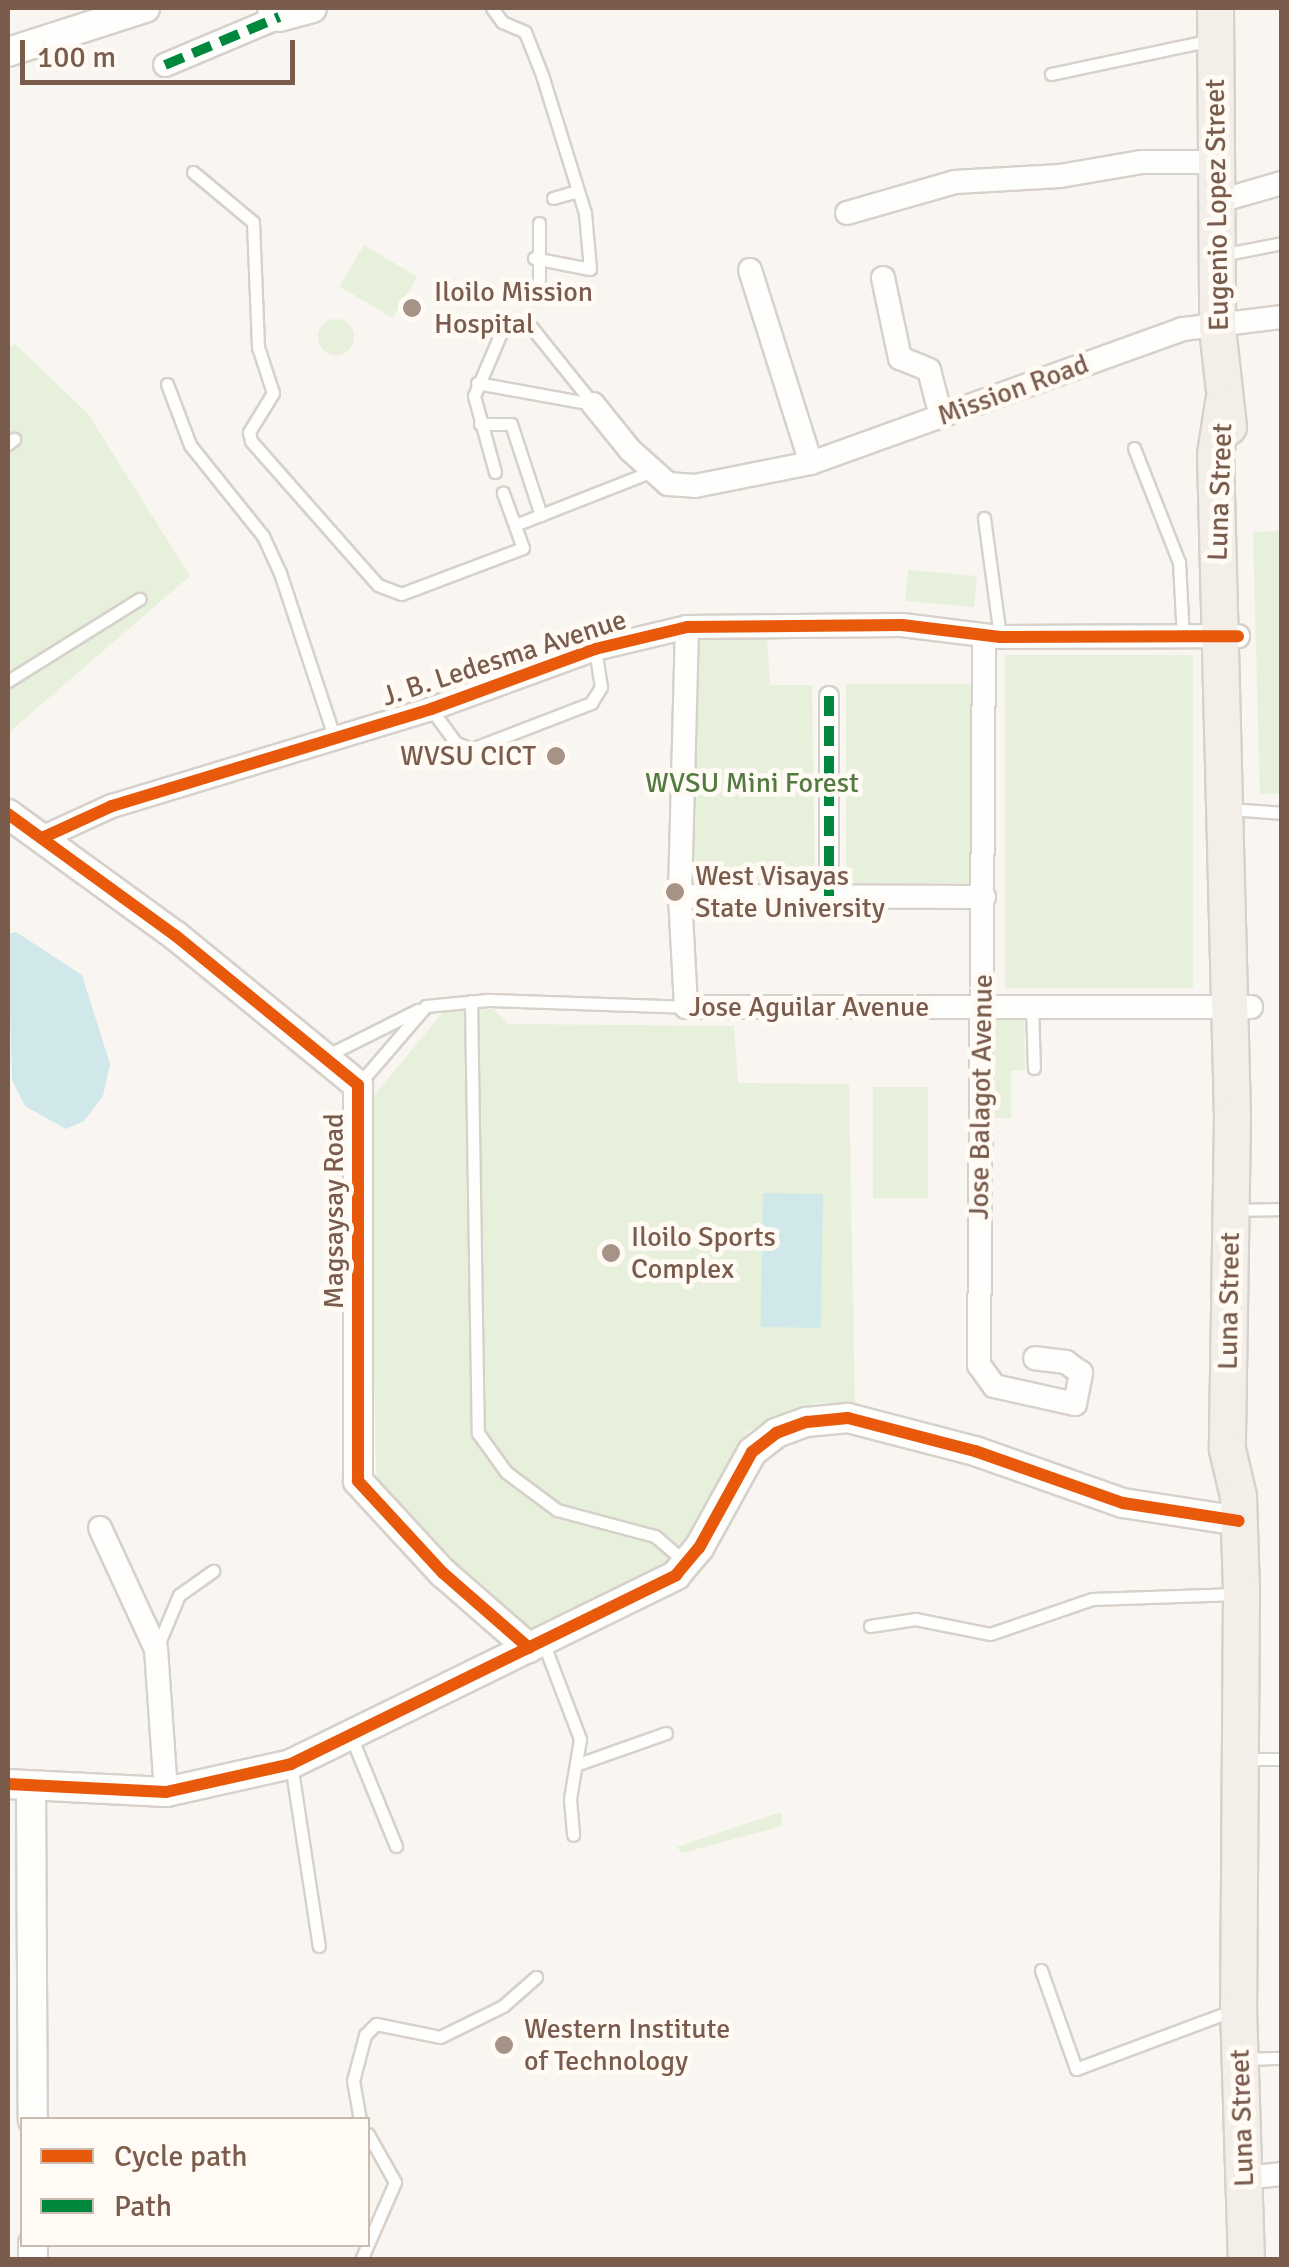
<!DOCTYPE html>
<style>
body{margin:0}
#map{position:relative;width:1289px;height:2267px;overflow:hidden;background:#f9f5f0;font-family:Signika,sans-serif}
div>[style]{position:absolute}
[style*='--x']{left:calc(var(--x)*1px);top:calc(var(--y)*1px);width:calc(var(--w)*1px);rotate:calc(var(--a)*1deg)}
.green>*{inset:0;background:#e7f0db;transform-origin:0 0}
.round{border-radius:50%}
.water>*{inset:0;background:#d0e8ea;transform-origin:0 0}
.roads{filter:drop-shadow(2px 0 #d7d1cb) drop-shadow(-2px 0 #d7d1cb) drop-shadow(0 2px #d7d1cb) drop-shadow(0 -2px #d7d1cb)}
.service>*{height:11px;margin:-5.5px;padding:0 5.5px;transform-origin:5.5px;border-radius:5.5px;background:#fefefd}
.pedestrian>*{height:18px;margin:-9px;padding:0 9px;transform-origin:9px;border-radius:9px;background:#fefefd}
.minor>*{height:22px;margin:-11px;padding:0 11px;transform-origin:11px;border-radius:11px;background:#fefefd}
.tertiary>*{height:28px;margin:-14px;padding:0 14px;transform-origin:14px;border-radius:14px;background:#fefefd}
.primary>*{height:35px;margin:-17.5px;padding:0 17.5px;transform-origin:17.5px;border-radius:17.5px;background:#f3eee8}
.quiet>*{height:10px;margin-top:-5px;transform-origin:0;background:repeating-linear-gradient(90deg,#00873e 0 20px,transparent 0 30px)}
.cycleway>*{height:12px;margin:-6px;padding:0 6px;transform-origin:6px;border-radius:6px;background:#e8590c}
.dots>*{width:28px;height:28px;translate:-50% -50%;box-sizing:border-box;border:5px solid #fffaf3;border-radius:50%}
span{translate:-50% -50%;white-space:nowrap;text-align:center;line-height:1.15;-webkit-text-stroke:10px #fffaf3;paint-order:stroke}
.street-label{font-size:28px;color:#7a5c4d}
.poi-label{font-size:28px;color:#7a5c4d}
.left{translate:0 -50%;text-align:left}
.right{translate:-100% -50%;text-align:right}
.park-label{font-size:28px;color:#537a41}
.frame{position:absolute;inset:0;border:10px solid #7a5c4d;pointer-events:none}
.legend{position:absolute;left:20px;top:2117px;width:350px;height:130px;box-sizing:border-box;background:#fffaf3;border:2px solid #cabbb1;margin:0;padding:12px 18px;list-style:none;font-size:30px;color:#7a5c4d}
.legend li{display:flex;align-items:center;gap:20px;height:50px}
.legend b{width:50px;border:2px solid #cabbb1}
.scale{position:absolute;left:20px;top:40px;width:275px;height:45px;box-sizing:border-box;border:5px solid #7a5c4d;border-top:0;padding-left:12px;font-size:30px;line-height:35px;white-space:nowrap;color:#7a5c4d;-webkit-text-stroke:8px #fffaf3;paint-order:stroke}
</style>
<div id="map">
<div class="green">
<div style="left:364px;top:245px;width:62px;height:48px;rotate:31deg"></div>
<div class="round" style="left:318px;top:319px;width:36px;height:36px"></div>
<div style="clip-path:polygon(15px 344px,88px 414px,190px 576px,8px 733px,8px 350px)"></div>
<div style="clip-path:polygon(1281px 531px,1281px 794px,1260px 794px,1253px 532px)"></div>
<div style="left:908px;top:570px;width:69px;height:31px;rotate:5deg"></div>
<div style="clip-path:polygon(693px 636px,767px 638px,770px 685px,812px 685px,815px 883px,687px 881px)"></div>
<div style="left:1193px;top:655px;width:333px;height:188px;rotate:90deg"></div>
<div style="left:846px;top:684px;width:127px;height:199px"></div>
<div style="clip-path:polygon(493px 1009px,508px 1024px,734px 1026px,738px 1083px,849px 1084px,855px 1412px,820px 1402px,748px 1431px,685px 1544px,653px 1578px,526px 1632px,377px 1495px,367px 1104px,444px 1011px)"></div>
<div style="clip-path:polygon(985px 1013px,1024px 1013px,1025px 1070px,1011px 1071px,1011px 1118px,986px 1118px)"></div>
<div style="left:873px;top:1087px;width:55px;height:111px"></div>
<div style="clip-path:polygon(781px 1812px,782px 1826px,682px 1853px,677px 1847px)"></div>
</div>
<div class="water">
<div style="clip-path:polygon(16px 932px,82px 975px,110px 1064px,103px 1096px,84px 1121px,66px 1129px,25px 1106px,12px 1080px,8px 934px)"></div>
<div style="left:763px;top:1193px;width:60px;height:134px;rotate:1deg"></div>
</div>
<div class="roads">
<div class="service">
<div style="--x:492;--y:8;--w:17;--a:54"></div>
<div style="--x:502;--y:22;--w:25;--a:23"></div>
<div style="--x:525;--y:32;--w:46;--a:68.4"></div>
<div style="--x:542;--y:75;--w:145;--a:72.7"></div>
<div style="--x:585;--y:213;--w:56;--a:84.9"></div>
<div style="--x:590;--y:269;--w:57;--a:-168.9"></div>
<div style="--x:1051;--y:74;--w:164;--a:-12"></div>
<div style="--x:193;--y:172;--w:78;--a:39.8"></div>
<div style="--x:253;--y:222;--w:125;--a:87.7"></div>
<div style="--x:258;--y:347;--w:48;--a:71.9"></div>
<div style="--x:273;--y:393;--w:46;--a:121.6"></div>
<div style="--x:249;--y:432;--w:9;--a:77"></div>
<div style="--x:251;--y:441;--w:192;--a:48.6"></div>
<div style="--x:378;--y:585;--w:25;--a:21"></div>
<div style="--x:401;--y:594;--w:130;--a:-20.7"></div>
<div style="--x:523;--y:548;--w:59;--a:-110"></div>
<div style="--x:553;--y:198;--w:25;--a:-16"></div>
<div style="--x:539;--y:223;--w:57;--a:90"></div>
<div style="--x:1221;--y:255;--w:62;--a:-11.1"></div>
<div style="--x:477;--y:383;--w:118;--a:10.3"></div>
<div style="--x:167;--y:384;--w:65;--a:69.3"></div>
<div style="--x:190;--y:445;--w:117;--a:51.3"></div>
<div style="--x:263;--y:536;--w:41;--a:65.3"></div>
<div style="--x:280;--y:573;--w:175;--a:71.7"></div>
<div style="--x:480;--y:424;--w:31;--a:0"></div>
<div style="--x:511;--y:424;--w:96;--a:71.8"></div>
<div style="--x:8;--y:444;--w:8;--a:-40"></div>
<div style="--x:1134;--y:448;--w:123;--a:68.5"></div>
<div style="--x:1179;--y:562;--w:77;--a:87"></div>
<div style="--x:495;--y:472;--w:79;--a:-105.4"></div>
<div style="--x:474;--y:396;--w:74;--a:-66.9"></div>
<div style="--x:503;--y:328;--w:29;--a:0"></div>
<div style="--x:532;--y:328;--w:97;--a:51.2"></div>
<div style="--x:984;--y:518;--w:120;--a:82.3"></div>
<div style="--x:515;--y:525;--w:148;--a:-21.4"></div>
<div style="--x:8;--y:681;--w:155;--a:-32"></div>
<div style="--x:431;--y:709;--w:42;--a:53.7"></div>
<div style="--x:456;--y:743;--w:17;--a:21"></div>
<div style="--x:472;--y:749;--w:128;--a:-21.1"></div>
<div style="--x:591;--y:703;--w:19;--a:-58"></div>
<div style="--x:601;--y:687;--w:38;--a:-99"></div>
<div style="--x:1228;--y:809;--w:54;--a:4.2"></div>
<div style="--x:471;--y:1001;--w:432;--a:89.1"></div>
<div style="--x:478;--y:1433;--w:48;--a:54.3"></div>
<div style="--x:506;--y:1472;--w:64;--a:36.7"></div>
<div style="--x:557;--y:1510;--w:101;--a:14.9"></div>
<div style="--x:655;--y:1536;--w:38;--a:41"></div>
<div style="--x:1032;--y:1006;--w:62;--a:88.2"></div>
<div style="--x:328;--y:1055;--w:101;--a:-26.6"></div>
<div style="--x:358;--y:1085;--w:104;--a:-49.3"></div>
<div style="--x:426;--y:1006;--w:62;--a:-5.5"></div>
<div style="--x:488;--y:1000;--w:198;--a:2"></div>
<div style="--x:1235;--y:1210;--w:47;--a:-1.2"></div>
<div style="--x:870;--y:1626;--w:46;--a:-8.8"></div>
<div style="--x:915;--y:1619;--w:76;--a:11.3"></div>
<div style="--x:990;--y:1634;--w:108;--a:-18.9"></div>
<div style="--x:1092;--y:1599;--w:145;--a:-2"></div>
<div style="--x:543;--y:1642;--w:104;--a:69.1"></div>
<div style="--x:580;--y:1739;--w:61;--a:99.5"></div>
<div style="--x:570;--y:1799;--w:36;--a:85"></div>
<div style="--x:158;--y:1645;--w:54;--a:-67.2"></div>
<div style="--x:179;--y:1595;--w:42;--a:-35.2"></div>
<div style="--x:350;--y:1734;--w:121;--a:67.7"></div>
<div style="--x:1243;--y:1759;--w:39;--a:0"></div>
<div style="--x:581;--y:1763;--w:90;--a:-19.4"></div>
<div style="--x:291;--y:1764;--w:184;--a:81.3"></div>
<div style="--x:1041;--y:1970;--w:105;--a:70.5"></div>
<div style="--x:1076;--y:2069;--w:169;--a:-20.5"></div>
<div style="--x:1246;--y:2059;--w:36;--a:-2"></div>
<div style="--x:360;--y:2120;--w:40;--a:-100"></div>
<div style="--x:353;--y:2081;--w:48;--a:-75.4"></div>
<div style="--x:365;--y:2035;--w:16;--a:-45"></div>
<div style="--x:376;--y:2024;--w:65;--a:11.5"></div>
<div style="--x:440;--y:2037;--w:70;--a:-26.2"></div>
<div style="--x:503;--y:2006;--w:44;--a:-41.3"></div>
<div style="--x:361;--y:2260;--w:85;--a:-66.4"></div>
<div style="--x:395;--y:2182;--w:55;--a:-119.4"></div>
</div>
<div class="pedestrian">
<div style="--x:829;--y:696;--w:200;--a:90"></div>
</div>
<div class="minor">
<div style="--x:165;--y:65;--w:124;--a:-22.8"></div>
<div style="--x:1216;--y:202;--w:69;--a:-16.1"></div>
<div style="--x:847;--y:213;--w:112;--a:-16"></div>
<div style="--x:955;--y:182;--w:105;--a:-3.3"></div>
<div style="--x:1060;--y:176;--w:82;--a:-9.8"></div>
<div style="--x:1141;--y:162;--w:76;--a:0"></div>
<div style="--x:750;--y:270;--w:202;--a:72.5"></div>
<div style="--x:883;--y:278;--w:82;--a:78"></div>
<div style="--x:900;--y:358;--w:31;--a:22"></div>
<div style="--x:929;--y:370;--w:48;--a:75.4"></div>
<div style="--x:593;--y:404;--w:59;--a:51.2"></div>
<div style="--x:630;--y:450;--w:51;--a:41.8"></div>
<div style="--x:668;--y:484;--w:27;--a:4"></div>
<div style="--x:695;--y:486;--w:118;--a:-11.2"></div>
<div style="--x:811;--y:463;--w:395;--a:-19.8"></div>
<div style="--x:1183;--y:329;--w:100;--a:-6.9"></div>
<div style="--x:687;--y:627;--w:269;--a:91.5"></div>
<div style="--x:680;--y:896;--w:111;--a:86.9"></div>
<div style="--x:686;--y:1007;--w:565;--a:0"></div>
<div style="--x:984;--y:636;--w:729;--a:90.39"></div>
<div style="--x:979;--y:1365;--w:26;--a:54"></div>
<div style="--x:994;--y:1386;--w:83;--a:12.5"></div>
<div style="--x:1075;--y:1404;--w:32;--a:-79"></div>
<div style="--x:1081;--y:1373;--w:19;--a:-144"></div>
<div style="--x:1066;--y:1362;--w:31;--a:-173"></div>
<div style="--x:42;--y:838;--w:77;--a:-24.6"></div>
<div style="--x:112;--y:806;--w:333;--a:-16.9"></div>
<div style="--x:431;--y:709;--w:175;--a:-20.1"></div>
<div style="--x:595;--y:649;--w:95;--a:-13.4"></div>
<div style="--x:687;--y:627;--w:215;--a:-0.5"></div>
<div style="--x:902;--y:625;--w:99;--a:7"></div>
<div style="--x:1000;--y:637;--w:238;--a:-0.2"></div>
<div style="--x:680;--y:896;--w:304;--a:0.2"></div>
<div style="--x:100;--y:1528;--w:133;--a:65.2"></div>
<div style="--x:156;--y:1649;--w:143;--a:86"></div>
<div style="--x:1244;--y:2178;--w:38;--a:-6"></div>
</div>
<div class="tertiary">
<div style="--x:272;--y:8;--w:11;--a:52"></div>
<div style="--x:279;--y:17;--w:34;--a:-15"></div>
<div style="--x:8;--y:52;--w:144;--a:-17.8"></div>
<div style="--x:8;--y:814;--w:208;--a:36"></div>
<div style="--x:176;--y:936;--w:235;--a:39.3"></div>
<div style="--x:358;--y:1085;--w:396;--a:90"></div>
<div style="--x:358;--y:1481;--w:125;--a:47.3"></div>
<div style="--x:443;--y:1573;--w:114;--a:41.1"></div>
<div style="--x:8;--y:1784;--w:158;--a:2.9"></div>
<div style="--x:166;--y:1792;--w:128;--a:-12.6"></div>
<div style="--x:291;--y:1764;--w:429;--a:-26.1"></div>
<div style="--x:676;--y:1575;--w:35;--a:-50"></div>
<div style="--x:699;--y:1548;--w:110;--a:-61.1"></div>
<div style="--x:752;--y:1452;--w:31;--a:-38"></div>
<div style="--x:776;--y:1433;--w:33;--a:-20"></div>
<div style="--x:807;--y:1422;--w:41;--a:-5.6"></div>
<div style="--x:848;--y:1418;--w:131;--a:14.6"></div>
<div style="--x:975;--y:1451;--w:157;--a:19.4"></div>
<div style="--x:1123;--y:1503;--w:117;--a:8.8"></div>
<div style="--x:31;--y:1786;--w:334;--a:89.7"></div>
<div style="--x:33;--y:2260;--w:16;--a:-90"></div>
</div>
<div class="primary">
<div style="--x:1215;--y:8;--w:320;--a:89.6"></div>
<div style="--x:1217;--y:328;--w:99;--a:83.6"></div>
<div style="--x:1223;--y:402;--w:53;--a:98.7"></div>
<div style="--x:1215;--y:454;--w:664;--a:88.53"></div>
<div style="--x:1232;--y:1118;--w:331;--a:90.9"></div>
<div style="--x:1227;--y:1449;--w:48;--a:76.8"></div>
<div style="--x:1238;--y:1496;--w:97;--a:88.2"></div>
<div style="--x:1241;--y:1593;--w:414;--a:90.4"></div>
<div style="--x:1238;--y:2007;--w:253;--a:88.2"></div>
</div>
</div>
<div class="quiet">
<div style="--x:165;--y:65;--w:124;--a:-22.8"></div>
<div style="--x:829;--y:696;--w:200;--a:90"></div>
</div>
<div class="cycleway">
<div style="--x:8;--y:814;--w:208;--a:36"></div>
<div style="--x:176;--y:936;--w:235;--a:39.3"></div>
<div style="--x:358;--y:1085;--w:396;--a:90"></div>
<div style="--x:358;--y:1481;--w:125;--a:47.3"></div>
<div style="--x:443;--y:1573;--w:114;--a:41.1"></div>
<div style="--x:42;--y:838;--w:77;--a:-24.6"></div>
<div style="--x:112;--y:806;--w:333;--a:-16.9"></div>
<div style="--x:431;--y:709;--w:175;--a:-20.1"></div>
<div style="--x:595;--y:649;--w:95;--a:-13.4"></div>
<div style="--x:687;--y:627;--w:215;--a:-0.5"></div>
<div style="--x:902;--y:625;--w:99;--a:7"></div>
<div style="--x:1000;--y:637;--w:238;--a:-0.2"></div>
<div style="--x:8;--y:1784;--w:158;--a:2.9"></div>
<div style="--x:166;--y:1792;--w:128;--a:-12.6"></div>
<div style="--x:291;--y:1764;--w:429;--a:-26.1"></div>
<div style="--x:676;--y:1575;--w:35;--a:-50"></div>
<div style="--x:699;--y:1548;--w:110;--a:-61.1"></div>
<div style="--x:752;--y:1452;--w:31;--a:-38"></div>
<div style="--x:776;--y:1433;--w:33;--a:-20"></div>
<div style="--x:807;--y:1422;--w:41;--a:-5.6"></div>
<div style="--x:848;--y:1418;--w:131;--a:14.6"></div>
<div style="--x:975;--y:1451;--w:157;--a:19.4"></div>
<div style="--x:1123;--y:1503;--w:117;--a:8.8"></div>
</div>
<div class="dots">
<div style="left:412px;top:308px;background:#a69286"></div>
<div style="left:556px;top:756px;background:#a69286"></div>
<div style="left:675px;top:892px;background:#a69286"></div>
<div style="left:611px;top:1253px;background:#a69286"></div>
<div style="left:504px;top:2045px;background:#a69286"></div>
</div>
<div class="street-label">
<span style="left:1217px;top:205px;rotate:-91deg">Eugenio Lopez Street</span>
<span style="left:1013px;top:390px;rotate:-20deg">Mission Road</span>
<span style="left:1220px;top:492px;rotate:-88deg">Luna Street</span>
<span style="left:504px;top:658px;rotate:-18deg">J. B. Ledesma Avenue</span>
<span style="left:809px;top:1007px">Jose Aguilar Avenue</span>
<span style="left:981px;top:1097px;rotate:-89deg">Jose Balagot Avenue</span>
<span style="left:334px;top:1211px;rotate:-90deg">Magsaysay Road</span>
<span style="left:1229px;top:1301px;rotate:-89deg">Luna Street</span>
<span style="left:1242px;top:2118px;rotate:-92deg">Luna Street</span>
</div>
<div class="poi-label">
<span class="left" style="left:434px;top:308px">Iloilo Mission<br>Hospital</span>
<span class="right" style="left:536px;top:756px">WVSU CICT</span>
<span class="left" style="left:695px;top:892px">West Visayas<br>State University</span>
<span class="left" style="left:631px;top:1253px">Iloilo Sports<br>Complex</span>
<span class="left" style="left:524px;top:2045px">Western Institute<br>of Technology</span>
</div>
<div class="park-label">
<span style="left:752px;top:783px">WVSU Mini Forest</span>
</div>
<div class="frame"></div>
<ul class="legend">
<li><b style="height:12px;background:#e8590c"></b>Cycle path</li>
<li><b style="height:12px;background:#00873e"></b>Path</li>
</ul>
<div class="scale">100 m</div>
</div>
